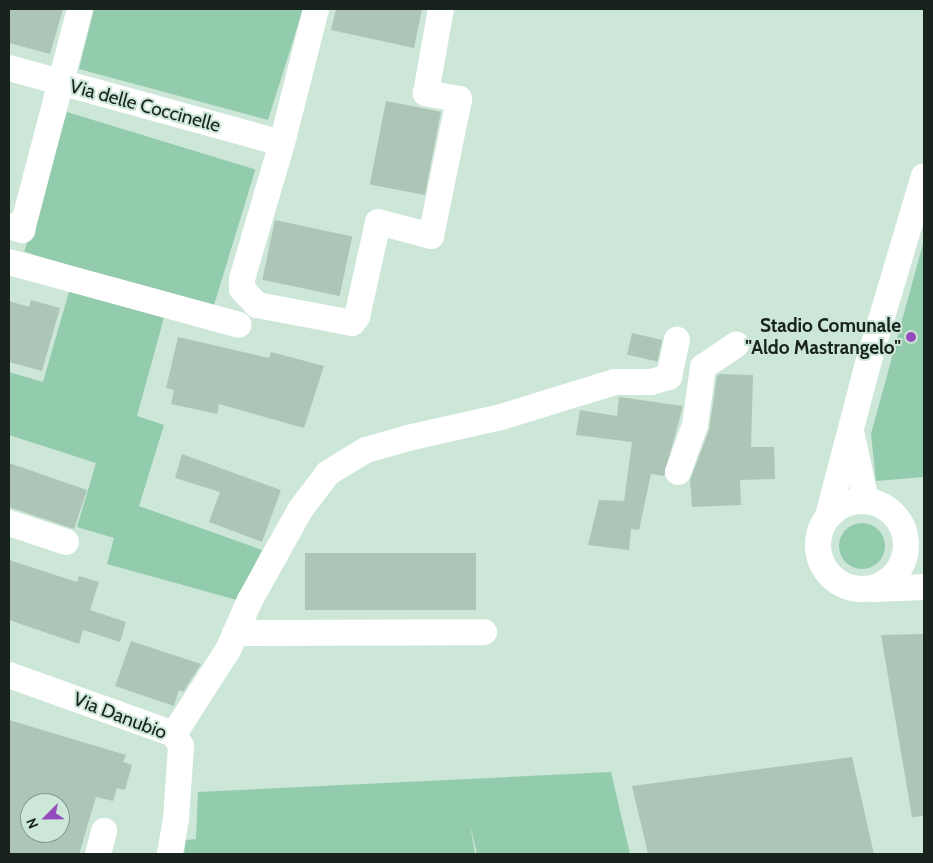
<!DOCTYPE html>
<style>
body{margin:0}
#map{position:relative;width:933px;height:863px;overflow:hidden;background:#cce6d8;font-family:Cabin,sans-serif}
div>[style]{position:absolute}
[style*='--x']{left:calc(var(--x)*1px);top:calc(var(--y)*1px);width:calc(var(--w)*1px);rotate:calc(var(--a)*1deg)}
.green>*{inset:0;background:#93cbad;transform-origin:0 0}
.round{border-radius:50%}
.building>*{inset:0;background:#acc5b7;transform-origin:0 0}
.minor>*{height:26px;margin:-13px;padding:0 13px;transform-origin:13px;border-radius:13px;background:#fff}
.minor>.ring{margin:-13px;padding:0;box-sizing:content-box;background:none;border:26px solid #fff;border-radius:50%}
.dots>*{width:14px;height:14px;translate:-50% -50%;box-sizing:border-box;border:2px solid #cce6d8;border-radius:50%}
span{translate:-50% -50%;white-space:nowrap;text-align:center;line-height:1.15;-webkit-text-stroke:4px #cce6d8;paint-order:stroke}
.street-label{font-size:19px;color:#19231d}
.poi-label{font-size:19px;color:#19231d;font-weight:700}
.right{translate:-100% -50%;text-align:right}
.frame{position:absolute;inset:0;border:10px solid #19231d;pointer-events:none}
.north{position:absolute;left:20px;top:793px;width:50px;height:50px;box-sizing:border-box;background:#cce6d8;border:1px solid #84988d;border-radius:50%;rotate:247deg;font-size:14px;font-weight:700;line-height:20px;text-align:center;color:#19231d}
.north::after{content:'';display:block;margin:auto;width:18px;height:22px;background:#934bbe;clip-path:polygon(50% 0,100% 100%,50% 72%,0 100%)}
</style>
<div id="map">
<div class="green">
<div style="clip-path:polygon(94px 9px,303px 9px,268px 120px,79px 69px)"></div>
<div style="left:67px;top:112px;width:197px;height:146px;rotate:17deg"></div>
<div style="clip-path:polygon(924px 240px,924px 477px,876px 481px,871px 434px)"></div>
<div style="clip-path:polygon(71px 285px,165px 314px,137px 416px,164px 425px,139px 506px,262px 550px,237px 600px,107px 564px,114px 538px,77px 527px,96px 463px,9px 435px,9px 372px,43px 382px)"></div>
<div class="round" style="left:839px;top:523px;width:46px;height:46px"></div>
<div style="clip-path:polygon(611px 772px,630px 854px,477px 854px,470px 824px,475px 854px,184px 854px,186px 840px,196px 839px,198px 792px)"></div>
</div>
<div class="building">
<div style="clip-path:polygon(9px 9px,63px 9px,50px 54px,9px 43px)"></div>
<div style="clip-path:polygon(336px 9px,422px 9px,414px 48px,331px 30px)"></div>
<div style="left:386px;top:101px;width:56px;height:85px;rotate:11deg"></div>
<div style="left:275px;top:220px;width:79px;height:61px;rotate:12deg"></div>
<div style="clip-path:polygon(31px 300px,60px 308px,42px 371px,9px 362px,9px 301px,29px 307px)"></div>
<div style="left:632px;top:333px;width:31px;height:22px;rotate:13deg"></div>
<div style="clip-path:polygon(178px 337px,269px 358px,271px 352px,324px 366px,304px 428px,219px 404px,217px 414px,171px 404px,174px 390px,166px 388px)"></div>
<div style="clip-path:polygon(720px 374px,753px 375px,751px 447px,774px 447px,775px 479px,740px 480px,741px 505px,692px 507px,690px 480px,709px 430px,717px 376px)"></div>
<div style="clip-path:polygon(619px 397px,683px 406px,664px 476px,651px 474px,639px 530px,631px 529px,629px 550px,588px 545px,599px 500px,624px 501px,632px 442px,576px 435px,580px 410px,617px 416px)"></div>
<div style="clip-path:polygon(182px 454px,281px 490px,262px 542px,209px 522px,220px 492px,175px 478px)"></div>
<div style="clip-path:polygon(9px 463px,87px 490px,74px 529px,9px 507px)"></div>
<div style="left:305px;top:553px;width:171px;height:57px"></div>
<div style="clip-path:polygon(9px 560px,77px 582px,79px 576px,99px 582px,90px 610px,126px 622px,120px 642px,83px 630px,79px 644px,9px 620px)"></div>
<div style="clip-path:polygon(924px 634px,924px 816px,912px 817px,881px 635px)"></div>
<div style="clip-path:polygon(131px 641px,201px 664px,183px 692px,179px 690px,174px 706px,115px 686px)"></div>
<div style="clip-path:polygon(evenodd,9px 720px,126px 755px,123px 762px,132px 765px,125px 790px,117px 788px,113px 801px,96px 797px,79px 854px,9px 854px,9px 720px,30px 803px,60px 803px,60px 833px,30px 833px,30px 803px)"></div>
<div style="clip-path:polygon(852px 757px,874px 854px,648px 854px,632px 786px)"></div>
</div>
<div class="minor">
<div style="--x:316;--y:9;--w:138;--a:104.2"></div>
<div style="--x:282;--y:143;--w:142;--a:106.4"></div>
<div style="--x:242;--y:279;--w:10;--a:90"></div>
<div style="--x:242;--y:289;--w:22;--a:47"></div>
<div style="--x:257;--y:305;--w:97;--a:10.7"></div>
<div style="--x:352;--y:323;--w:8;--a:-50"></div>
<div style="--x:357;--y:317;--w:97;--a:-77.5"></div>
<div style="--x:378;--y:222;--w:55;--a:14.8"></div>
<div style="--x:431;--y:236;--w:140;--a:-78.4"></div>
<div style="--x:459;--y:99;--w:34;--a:-170"></div>
<div style="--x:426;--y:93;--w:85;--a:-79.9"></div>
<div style="--x:9;--y:68;--w:283;--a:15.4"></div>
<div style="--x:9;--y:226;--w:14;--a:17"></div>
<div style="--x:22;--y:230;--w:228;--a:-75.3"></div>
<div style="--x:9;--y:262;--w:238;--a:15.3"></div>
<div style="--x:852;--y:436;--w:66;--a:77.8"></div>
<div style="--x:678;--y:472;--w:50;--a:-70.1"></div>
<div style="--x:695;--y:425;--w:59;--a:-82.1"></div>
<div style="--x:703;--y:367;--w:40;--a:-34"></div>
<div class="ring" style="left:818px;top:501px;width:62px;height:62px"></div>
<div style="--x:828;--y:516;--w:154;--a:-75.3"></div>
<div style="--x:867;--y:367;--w:199;--a:-73.4"></div>
<div style="--x:9;--y:523;--w:60;--a:18.4"></div>
<div style="--x:873;--y:589;--w:51;--a:-2.2"></div>
<div style="--x:235;--y:633;--w:249;--a:-0.2"></div>
<div style="--x:9;--y:675;--w:175;--a:19.7"></div>
<div style="--x:174;--y:734;--w:14;--a:60"></div>
<div style="--x:181;--y:746;--w:73;--a:93.9"></div>
<div style="--x:176;--y:819;--w:36;--a:100"></div>
<div style="--x:174;--y:734;--w:100;--a:-57.3"></div>
<div style="--x:228;--y:650;--w:55;--a:-66.3"></div>
<div style="--x:250;--y:600;--w:103;--a:-60.9"></div>
<div style="--x:300;--y:510;--w:46;--a:-52.9"></div>
<div style="--x:328;--y:473;--w:44;--a:-31.2"></div>
<div style="--x:366;--y:450;--w:44;--a:-15.9"></div>
<div style="--x:408;--y:438;--w:95;--a:-12.7"></div>
<div style="--x:501;--y:417;--w:119;--a:-17.1"></div>
<div style="--x:615;--y:382;--w:36;--a:0"></div>
<div style="--x:651;--y:382;--w:19;--a:-16"></div>
<div style="--x:669;--y:377;--w:38;--a:-78"></div>
<div style="--x:98;--y:854;--w:24;--a:-75"></div>
</div>
<div class="dots">
<div style="left:911px;top:337px;background:#934bbe"></div>
</div>
<div class="street-label">
<span style="left:145px;top:106px;rotate:15deg">Via delle Coccinelle</span>
<span style="left:120px;top:716px;rotate:21deg">Via Danubio</span>
</div>
<div class="poi-label">
<span class="right" style="left:901px;top:337px">Stadio Comunale<br>"Aldo Mastrangelo"</span>
</div>
<div class="frame"></div>
<div class="north">N</div>
</div>
